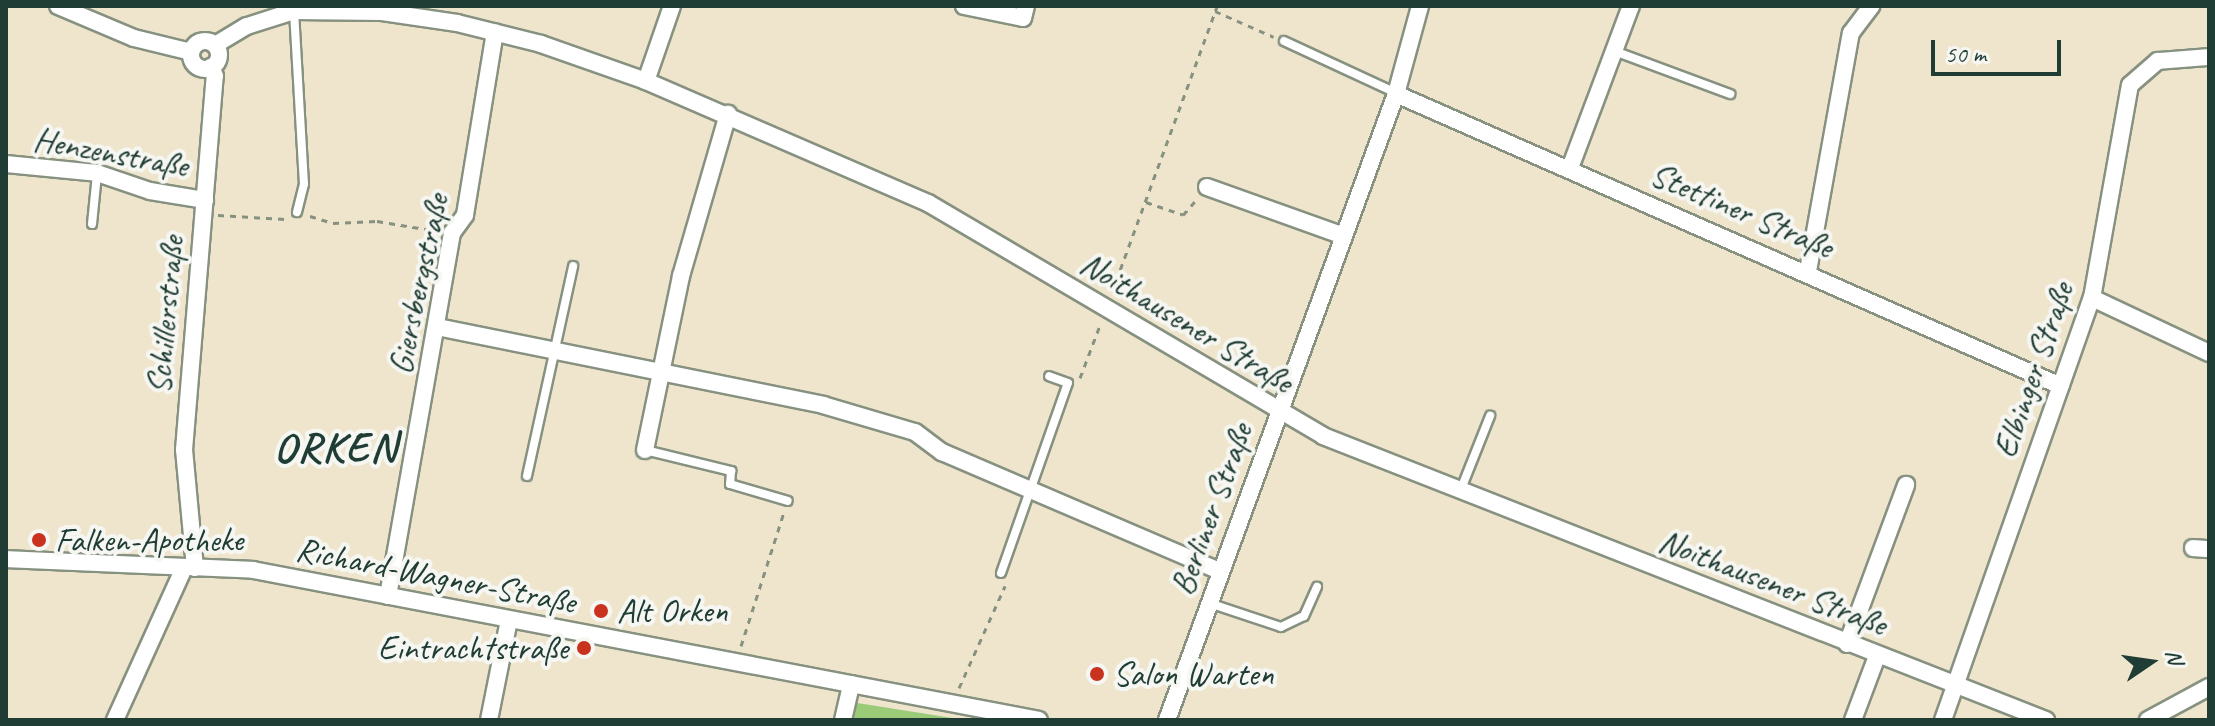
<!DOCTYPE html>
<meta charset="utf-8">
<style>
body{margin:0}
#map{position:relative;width:2215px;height:726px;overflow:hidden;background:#eee5cc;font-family:Caveat,sans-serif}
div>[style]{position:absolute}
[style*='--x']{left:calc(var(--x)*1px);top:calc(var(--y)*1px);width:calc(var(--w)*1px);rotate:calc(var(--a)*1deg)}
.green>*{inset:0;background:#9bcb79}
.path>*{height:3px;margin-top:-1.5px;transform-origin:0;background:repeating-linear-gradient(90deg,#869180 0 6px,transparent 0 12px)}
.roads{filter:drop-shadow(2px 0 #869180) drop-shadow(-2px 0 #869180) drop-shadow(0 2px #869180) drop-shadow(0 -2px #869180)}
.lane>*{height:8px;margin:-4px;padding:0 4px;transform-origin:4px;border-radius:4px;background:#fff}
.street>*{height:16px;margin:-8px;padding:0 8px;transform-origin:8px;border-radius:8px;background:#fff}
.street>.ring{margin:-8px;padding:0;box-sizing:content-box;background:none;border:16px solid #fff;border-radius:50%}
.dots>*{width:22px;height:22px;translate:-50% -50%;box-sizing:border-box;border:4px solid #f6f6f2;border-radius:50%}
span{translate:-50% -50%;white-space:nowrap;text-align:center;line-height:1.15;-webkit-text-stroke:8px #f6f6f2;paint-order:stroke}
.street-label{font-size:34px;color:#1f3d34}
.poi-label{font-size:34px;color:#1f3d34}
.left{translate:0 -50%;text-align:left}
.right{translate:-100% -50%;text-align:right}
.district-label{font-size:42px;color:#1f3d34;font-weight:700;letter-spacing:2px}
.frame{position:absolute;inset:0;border:8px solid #1f3d34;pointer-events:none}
.north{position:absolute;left:2111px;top:622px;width:80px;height:80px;-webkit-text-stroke:6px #f6f6f2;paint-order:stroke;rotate:77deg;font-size:22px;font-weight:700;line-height:32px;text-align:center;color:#1f3d34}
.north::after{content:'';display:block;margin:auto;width:28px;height:36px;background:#1f3d34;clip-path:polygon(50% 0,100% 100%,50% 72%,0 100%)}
.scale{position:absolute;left:1931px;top:40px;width:130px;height:36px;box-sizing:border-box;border:4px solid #1f3d34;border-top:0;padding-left:10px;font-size:24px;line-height:28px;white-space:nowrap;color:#1f3d34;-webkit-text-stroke:6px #f6f6f2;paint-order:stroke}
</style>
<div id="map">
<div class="green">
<div style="clip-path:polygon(851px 702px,965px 720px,847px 720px)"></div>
</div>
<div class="path">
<div style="--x:1215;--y:11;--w:64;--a:23.8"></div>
<div style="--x:1146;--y:202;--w:39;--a:19"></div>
<div style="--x:1183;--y:215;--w:21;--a:-49"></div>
<div style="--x:218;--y:215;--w:68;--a:3.4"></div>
<div style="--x:310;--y:216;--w:24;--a:17"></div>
<div style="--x:333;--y:223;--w:44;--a:-2.6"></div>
<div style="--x:377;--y:221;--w:61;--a:9.5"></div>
<div style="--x:1112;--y:292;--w:305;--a:-69.8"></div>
<div style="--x:1080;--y:378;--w:57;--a:-69.3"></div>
<div style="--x:741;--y:646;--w:141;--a:-72.2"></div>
<div style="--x:959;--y:688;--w:112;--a:-65.7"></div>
</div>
<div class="roads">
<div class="lane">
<div style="--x:294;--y:11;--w:173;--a:86.7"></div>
<div style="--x:304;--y:184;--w:29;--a:104"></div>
<div style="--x:1284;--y:41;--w:123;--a:24.9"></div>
<div style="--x:1614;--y:51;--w:124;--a:20.3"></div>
<div style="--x:92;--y:224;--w:50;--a:-84.3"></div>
<div style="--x:645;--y:450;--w:89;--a:13.7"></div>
<div style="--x:731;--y:471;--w:13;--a:94"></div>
<div style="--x:730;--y:484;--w:60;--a:16.3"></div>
<div style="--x:527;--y:476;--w:215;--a:-77.6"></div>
<div style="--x:1461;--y:489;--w:79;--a:-68.3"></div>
<div style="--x:1001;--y:573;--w:201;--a:-70.6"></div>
<div style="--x:1068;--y:383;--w:20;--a:-160"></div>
<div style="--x:1209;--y:603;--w:76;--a:18.4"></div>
<div style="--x:1281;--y:627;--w:25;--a:-26"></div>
<div style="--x:1304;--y:616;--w:32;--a:-66"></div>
</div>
<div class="street">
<div style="--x:58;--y:6;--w:82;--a:22.8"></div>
<div style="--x:134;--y:38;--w:59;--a:13.8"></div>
<div style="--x:964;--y:6;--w:60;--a:11.5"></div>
<div style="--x:1023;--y:18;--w:12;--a:-76"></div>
<div style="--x:294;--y:11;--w:88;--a:0.7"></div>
<div style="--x:382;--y:12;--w:76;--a:8.3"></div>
<div style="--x:457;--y:23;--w:87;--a:14"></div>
<div style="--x:541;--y:44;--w:111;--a:19.4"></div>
<div style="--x:646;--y:81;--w:307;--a:23.4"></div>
<div style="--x:928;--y:203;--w:459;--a:30.5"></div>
<div style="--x:1323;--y:436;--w:777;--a:21.45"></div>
<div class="ring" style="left:191px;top:41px;width:12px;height:12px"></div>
<div style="--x:215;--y:45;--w:37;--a:-31"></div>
<div style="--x:247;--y:26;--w:49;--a:-17.7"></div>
<div style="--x:294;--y:11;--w:5;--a:-90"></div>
<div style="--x:646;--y:81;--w:79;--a:-70.9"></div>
<div style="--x:1396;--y:94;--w:726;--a:23.71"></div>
<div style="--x:6;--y:164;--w:91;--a:5.6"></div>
<div style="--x:97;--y:173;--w:56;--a:18.8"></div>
<div style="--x:150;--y:191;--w:56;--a:9.3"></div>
<div style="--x:1570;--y:168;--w:173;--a:-69.4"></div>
<div style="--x:1207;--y:187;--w:145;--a:19.7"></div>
<div style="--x:1808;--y:271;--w:242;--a:-79.8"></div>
<div style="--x:1851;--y:33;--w:34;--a:-53"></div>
<div style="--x:2092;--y:298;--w:129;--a:25.2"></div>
<div style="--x:437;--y:327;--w:394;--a:11.4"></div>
<div style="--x:823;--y:405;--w:96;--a:16.4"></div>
<div style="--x:915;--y:432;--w:34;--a:37"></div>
<div style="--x:942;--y:452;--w:301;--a:23.2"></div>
<div style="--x:645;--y:450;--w:178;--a:-78.3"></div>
<div style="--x:681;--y:276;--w:169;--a:-73.8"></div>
<div style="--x:2193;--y:548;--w:16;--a:4"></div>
<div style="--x:6;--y:559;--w:247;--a:2.5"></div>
<div style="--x:253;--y:570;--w:800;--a:10.8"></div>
<div style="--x:195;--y:568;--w:119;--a:-95.3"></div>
<div style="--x:184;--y:450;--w:375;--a:-85.3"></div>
<div style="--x:215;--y:76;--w:10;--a:-114"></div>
<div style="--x:388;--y:596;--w:369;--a:-80"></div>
<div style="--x:452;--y:233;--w:22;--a:-54"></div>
<div style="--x:465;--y:215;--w:185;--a:-80.7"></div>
<div style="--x:1847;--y:644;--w:170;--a:-69.6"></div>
<div style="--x:115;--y:720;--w:167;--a:-65.6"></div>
<div style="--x:489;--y:720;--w:102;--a:-78.7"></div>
<div style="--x:843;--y:720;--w:37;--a:-77"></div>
<div style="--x:1167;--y:720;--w:667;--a:-69.91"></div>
<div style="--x:1396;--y:94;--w:91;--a:-74.7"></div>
<div style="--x:1853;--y:720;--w:68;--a:-69.4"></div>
<div style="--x:1943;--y:720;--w:448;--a:-70.6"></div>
<div style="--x:2092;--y:298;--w:216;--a:-79.9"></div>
<div style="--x:2130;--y:85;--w:37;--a:-41"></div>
<div style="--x:2158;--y:61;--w:51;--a:-4.5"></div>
<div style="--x:2148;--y:720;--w:69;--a:-28.4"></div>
</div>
</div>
<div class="dots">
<div style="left:39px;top:540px;background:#c8321e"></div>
<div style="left:601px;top:611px;background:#c8321e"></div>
<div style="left:584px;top:648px;background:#c8321e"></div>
<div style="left:1097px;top:674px;background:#c8321e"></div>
</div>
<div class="street-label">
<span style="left:111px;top:152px;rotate:10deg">Henzenstraße</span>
<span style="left:1742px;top:210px;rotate:23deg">Stettiner Straße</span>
<span style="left:418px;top:284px;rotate:-78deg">Giersbergstraße</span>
<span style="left:165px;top:315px;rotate:-85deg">Schillerstraße</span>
<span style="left:1187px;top:322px;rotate:31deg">Noithausener Straße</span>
<span style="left:2033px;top:370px;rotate:-71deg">Elbinger Straße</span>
<span style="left:1211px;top:509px;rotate:-70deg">Berliner Straße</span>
<span style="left:436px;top:575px;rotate:11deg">Richard-Wagner-Straße</span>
<span style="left:1773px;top:582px;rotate:21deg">Noithausener Straße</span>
</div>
<div class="poi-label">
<span class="left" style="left:55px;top:540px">Falken-Apotheke</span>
<span class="left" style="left:617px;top:611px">Alt Orken</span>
<span class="right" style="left:568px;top:648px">Eintrachtstraße</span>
<span class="left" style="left:1113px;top:674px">Salon Warten</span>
</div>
<div class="district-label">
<span style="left:336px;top:448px">ORKEN</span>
</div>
<div class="frame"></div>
<div class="north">N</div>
<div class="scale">50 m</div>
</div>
